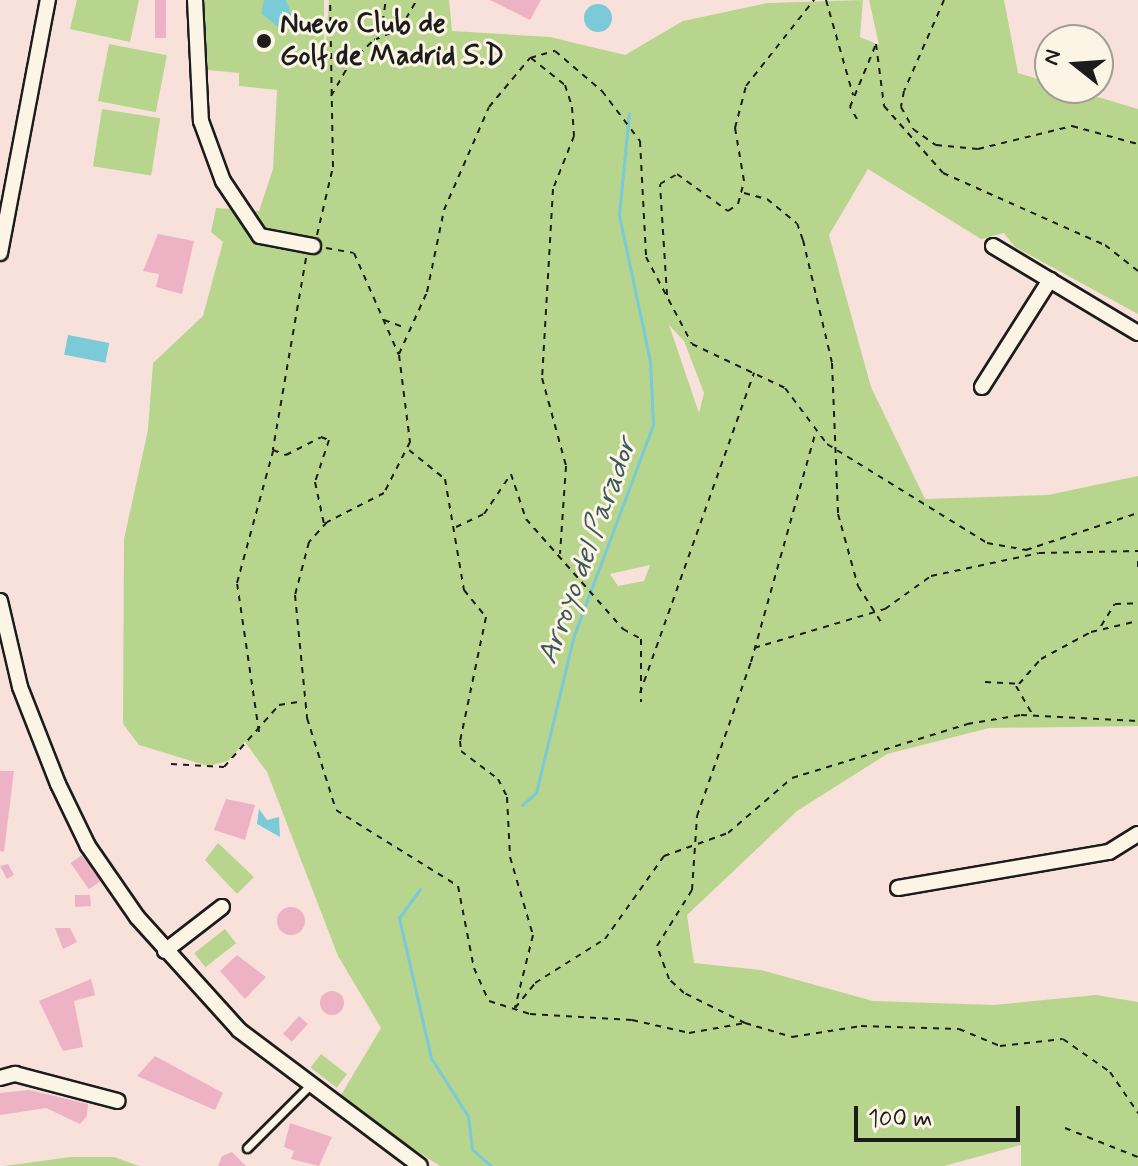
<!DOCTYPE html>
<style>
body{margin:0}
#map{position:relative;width:1138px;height:1166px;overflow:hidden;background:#f8e1db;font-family:Mynerve,sans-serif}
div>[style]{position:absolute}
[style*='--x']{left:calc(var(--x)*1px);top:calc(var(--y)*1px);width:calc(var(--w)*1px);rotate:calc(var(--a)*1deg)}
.green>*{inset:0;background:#b8d58d;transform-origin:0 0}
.water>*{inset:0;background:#7acad7;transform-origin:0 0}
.round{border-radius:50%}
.stream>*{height:3px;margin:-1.5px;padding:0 1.5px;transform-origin:1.5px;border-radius:1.5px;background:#7acad7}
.building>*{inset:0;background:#edb3c5;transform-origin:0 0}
.path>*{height:2px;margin-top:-1px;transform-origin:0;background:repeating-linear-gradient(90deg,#1c1c1c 0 6px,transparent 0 12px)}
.roads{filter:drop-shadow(2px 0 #1c1c1c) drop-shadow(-2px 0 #1c1c1c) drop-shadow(0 2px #1c1c1c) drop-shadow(0 -2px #1c1c1c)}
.lane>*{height:7px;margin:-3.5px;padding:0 3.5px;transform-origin:3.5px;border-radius:3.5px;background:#fcf5e5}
.street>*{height:14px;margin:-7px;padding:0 7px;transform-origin:7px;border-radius:7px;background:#fcf5e5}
.dots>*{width:22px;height:22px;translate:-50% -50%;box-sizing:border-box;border:4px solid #fcf5e5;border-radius:50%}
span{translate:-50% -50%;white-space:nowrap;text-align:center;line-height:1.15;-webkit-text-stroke:6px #fcf5e5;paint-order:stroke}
.poi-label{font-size:28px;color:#1c1c1c;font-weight:700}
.left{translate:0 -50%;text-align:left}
.water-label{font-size:30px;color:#3d595d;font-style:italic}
.north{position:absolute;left:1034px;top:24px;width:80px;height:80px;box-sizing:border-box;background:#fcf5e5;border:2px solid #a29e95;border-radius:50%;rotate:287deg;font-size:22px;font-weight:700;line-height:32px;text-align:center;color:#1c1c1c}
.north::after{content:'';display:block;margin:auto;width:28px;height:36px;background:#1c1c1c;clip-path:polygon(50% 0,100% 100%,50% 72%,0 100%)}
.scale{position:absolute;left:854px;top:1106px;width:166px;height:36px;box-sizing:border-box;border:4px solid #1c1c1c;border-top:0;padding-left:10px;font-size:24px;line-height:28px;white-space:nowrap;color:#1c1c1c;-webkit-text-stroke:6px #fcf5e5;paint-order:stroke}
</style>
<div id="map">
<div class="green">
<div style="clip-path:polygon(77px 0,139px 0,130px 42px,70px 29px)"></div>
<div style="clip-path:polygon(evenodd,202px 0,324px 0,324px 71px,329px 0,449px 0,452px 31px,550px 37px,625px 55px,683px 21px,767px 3px,863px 0,860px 37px,879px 45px,869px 0,1004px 0,1018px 73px,1138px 109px,1138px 314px,1015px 247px,1004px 233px,981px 239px,868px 169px,829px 235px,871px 387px,925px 499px,1048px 495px,1138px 476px,1138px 726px,989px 728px,887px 754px,797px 811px,687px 915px,694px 963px,761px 970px,873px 1001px,994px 1005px,1096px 995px,1138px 1002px,1138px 1166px,1021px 1166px,1021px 1145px,944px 1166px,440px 1166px,338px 1100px,381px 1028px,338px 956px,267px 772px,245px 742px,228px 761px,208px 766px,139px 745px,123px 724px,124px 539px,148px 430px,153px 363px,203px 316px,223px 242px,211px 232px,216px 208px,259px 211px,273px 169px,277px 90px,239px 86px,239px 73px,208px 70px,202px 0,669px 325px,684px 341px,704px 393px,699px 413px,669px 325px,202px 0,650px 565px,644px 581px,618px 586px,610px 574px,650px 565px)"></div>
<div style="left:109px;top:44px;width:59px;height:58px;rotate:11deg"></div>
<div style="left:102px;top:109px;width:59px;height:58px;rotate:9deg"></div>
<div style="clip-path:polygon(218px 843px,254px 877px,237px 894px,205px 860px)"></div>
<div style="left:225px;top:929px;width:18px;height:39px;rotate:52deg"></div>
<div style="left:321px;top:1054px;width:33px;height:17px;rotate:38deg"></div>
<div style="clip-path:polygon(71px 1157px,114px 1157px,139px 1166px,4px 1166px)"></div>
</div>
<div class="water">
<div style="clip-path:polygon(264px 0,286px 0,294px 21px,284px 32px,261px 13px)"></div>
<div class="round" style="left:584px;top:4px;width:28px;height:28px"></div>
<div style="left:68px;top:335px;width:42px;height:20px;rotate:11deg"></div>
<div style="clip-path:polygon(259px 809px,267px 820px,279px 817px,280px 837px,257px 824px)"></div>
</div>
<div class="stream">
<div style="--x:522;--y:805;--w:18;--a:-41"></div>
<div style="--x:536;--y:793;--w:163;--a:-76.5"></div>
<div style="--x:574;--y:635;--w:224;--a:-69.4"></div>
<div style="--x:653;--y:425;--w:64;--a:-92.7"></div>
<div style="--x:650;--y:361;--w:149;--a:-102"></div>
<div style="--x:619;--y:215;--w:102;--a:-84.4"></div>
<div style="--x:420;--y:889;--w:36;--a:126"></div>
<div style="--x:399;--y:918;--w:144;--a:77.1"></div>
<div style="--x:431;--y:1058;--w:69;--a:57.5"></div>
<div style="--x:468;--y:1116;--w:33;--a:83"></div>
<div style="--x:472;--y:1149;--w:25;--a:42"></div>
</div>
<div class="building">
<div style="left:155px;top:0;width:11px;height:38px"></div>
<div style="clip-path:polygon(490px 0,541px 0,530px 20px)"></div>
<div style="clip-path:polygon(158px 234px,194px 241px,182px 294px,156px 287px,159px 274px,143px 271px)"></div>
<div style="clip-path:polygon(0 771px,14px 771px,4px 852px,0 851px)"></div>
<div style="clip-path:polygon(226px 799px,255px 805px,245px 840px,214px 830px)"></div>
<div style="left:82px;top:855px;width:32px;height:14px;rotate:55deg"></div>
<div style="clip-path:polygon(8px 864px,14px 875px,7px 879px,0 866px)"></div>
<div style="clip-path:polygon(75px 895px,90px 895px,91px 906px,75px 907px)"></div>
<div class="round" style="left:277px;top:907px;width:28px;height:28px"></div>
<div style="clip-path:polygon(55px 928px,70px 928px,77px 942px,63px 949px)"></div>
<div style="clip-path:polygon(237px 955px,266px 977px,245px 999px,220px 971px)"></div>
<div style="clip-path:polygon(91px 979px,95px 995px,74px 1001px,83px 1047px,63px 1051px,39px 1001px)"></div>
<div class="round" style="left:320px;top:991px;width:24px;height:24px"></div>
<div style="left:299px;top:1016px;width:12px;height:24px;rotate:42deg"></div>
<div style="clip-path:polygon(155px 1056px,223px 1093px,215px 1110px,137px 1076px)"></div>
<div style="clip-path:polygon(29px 1090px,88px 1104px,87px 1116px,80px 1124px,46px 1108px,0 1115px,0 1093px)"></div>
<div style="clip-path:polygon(290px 1123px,332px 1137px,319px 1166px,291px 1159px,294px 1151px,284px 1147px)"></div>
<div style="clip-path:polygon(232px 1152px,246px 1166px,218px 1166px,222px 1156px)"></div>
</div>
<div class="path">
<div style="--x:826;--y:0;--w:99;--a:74.1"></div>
<div style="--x:944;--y:0;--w:99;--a:113.7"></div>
<div style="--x:904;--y:91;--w:16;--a:101"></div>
<div style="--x:901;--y:107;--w:25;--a:61"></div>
<div style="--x:913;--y:129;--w:28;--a:35"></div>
<div style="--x:936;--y:145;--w:42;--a:5.4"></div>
<div style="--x:978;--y:149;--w:97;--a:-13.7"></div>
<div style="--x:1072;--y:126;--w:68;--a:15.3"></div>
<div style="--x:381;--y:34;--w:34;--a:-82"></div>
<div style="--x:531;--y:58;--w:43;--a:38.5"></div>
<div style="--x:565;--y:85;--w:23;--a:72"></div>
<div style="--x:572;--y:107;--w:29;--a:86"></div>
<div style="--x:574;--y:136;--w:57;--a:111.6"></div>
<div style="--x:553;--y:189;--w:189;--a:93.3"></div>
<div style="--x:542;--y:378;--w:91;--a:74.7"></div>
<div style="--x:566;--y:466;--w:88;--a:93.9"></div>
<div style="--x:331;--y:96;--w:38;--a:-60"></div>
<div style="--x:350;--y:63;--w:33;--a:-44"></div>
<div style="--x:374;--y:40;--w:28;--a:-23"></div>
<div style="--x:400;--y:29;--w:34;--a:-60"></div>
<div style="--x:857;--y:119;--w:14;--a:-120"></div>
<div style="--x:850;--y:107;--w:68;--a:-67.6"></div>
<div style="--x:876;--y:44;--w:63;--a:82.6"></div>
<div style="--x:884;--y:106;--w:89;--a:48.6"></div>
<div style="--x:943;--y:173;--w:177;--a:24"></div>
<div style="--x:1105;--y:245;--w:42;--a:38.2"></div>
<div style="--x:744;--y:193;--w:24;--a:15"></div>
<div style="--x:767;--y:199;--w:38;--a:39"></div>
<div style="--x:797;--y:223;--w:18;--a:71"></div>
<div style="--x:803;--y:240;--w:126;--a:76.7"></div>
<div style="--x:832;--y:363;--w:151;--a:87.7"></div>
<div style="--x:838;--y:514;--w:75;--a:74.5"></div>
<div style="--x:858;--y:586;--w:46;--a:57.3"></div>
<div style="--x:317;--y:235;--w:70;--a:-76.8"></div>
<div style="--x:333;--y:167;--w:167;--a:-91"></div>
<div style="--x:326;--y:248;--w:28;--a:10"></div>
<div style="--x:354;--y:253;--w:111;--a:66.2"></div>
<div style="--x:399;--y:355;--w:88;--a:82.8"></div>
<div style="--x:410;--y:442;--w:57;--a:117"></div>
<div style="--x:384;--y:493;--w:64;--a:153"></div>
<div style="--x:327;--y:522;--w:27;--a:132"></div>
<div style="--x:309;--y:542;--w:55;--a:104.8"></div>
<div style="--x:295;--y:595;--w:124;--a:84.4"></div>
<div style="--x:307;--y:718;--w:96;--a:72.5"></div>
<div style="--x:336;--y:810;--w:144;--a:31.9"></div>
<div style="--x:458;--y:886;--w:84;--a:79"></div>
<div style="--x:474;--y:968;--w:36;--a:66"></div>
<div style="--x:489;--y:1001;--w:43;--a:17.6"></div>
<div style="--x:530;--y:1014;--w:102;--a:3.4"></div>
<div style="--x:632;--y:1020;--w:58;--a:12.8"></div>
<div style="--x:689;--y:1033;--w:57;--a:-10.1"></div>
<div style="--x:745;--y:1023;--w:49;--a:16.6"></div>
<div style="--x:792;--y:1037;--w:70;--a:-9.1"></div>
<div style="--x:861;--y:1026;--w:98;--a:1.8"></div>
<div style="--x:959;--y:1029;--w:44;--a:22.5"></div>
<div style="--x:1000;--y:1046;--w:63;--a:-6.3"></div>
<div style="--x:1063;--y:1039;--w:57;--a:35.1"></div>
<div style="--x:1110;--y:1072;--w:50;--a:55.7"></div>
<div style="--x:306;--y:258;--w:195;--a:99.8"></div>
<div style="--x:273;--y:450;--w:14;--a:21"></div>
<div style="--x:286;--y:455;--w:39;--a:-27"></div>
<div style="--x:321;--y:437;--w:9;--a:21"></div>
<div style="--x:329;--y:440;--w:44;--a:108.4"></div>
<div style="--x:315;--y:482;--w:43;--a:77.9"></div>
<div style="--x:667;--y:295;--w:111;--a:-93.6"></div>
<div style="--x:660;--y:184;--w:20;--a:-30"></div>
<div style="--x:677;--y:174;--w:63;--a:36"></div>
<div style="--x:728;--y:211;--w:12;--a:-35"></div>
<div style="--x:738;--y:204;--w:24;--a:-75"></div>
<div style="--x:744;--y:181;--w:54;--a:-99.6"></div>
<div style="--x:735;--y:128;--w:43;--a:-75.3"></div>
<div style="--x:746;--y:86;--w:110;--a:-51.7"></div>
<div style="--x:384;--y:320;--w:23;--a:20"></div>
<div style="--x:399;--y:354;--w:68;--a:-65.7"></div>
<div style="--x:427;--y:292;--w:84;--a:-78.3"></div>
<div style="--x:444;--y:210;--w:112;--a:-66.4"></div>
<div style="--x:489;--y:107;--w:64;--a:-50.1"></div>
<div style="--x:530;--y:58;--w:26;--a:-16"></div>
<div style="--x:555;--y:51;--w:62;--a:40.4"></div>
<div style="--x:602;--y:91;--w:63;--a:52.8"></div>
<div style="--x:640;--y:141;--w:116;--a:87"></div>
<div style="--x:646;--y:257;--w:98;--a:62.1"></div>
<div style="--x:692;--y:344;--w:103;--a:25.3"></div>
<div style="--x:785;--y:388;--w:70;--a:53.1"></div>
<div style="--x:827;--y:444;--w:188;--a:31.7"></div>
<div style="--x:987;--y:543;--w:40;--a:10"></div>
<div style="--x:1026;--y:550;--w:118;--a:-18.3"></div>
<div style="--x:409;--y:450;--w:46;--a:38.9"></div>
<div style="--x:445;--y:479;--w:113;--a:80.3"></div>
<div style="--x:464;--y:590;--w:35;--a:51"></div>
<div style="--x:486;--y:617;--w:127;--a:101.8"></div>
<div style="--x:460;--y:741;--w:10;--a:84"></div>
<div style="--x:461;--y:751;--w:46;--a:37.1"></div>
<div style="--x:498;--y:779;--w:20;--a:63"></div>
<div style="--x:507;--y:797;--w:60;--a:87.1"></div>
<div style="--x:510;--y:857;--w:81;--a:73.6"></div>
<div style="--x:533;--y:935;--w:75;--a:103.9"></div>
<div style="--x:515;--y:1008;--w:32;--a:-51"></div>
<div style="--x:535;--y:983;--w:83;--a:-32.2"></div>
<div style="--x:605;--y:939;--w:102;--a:-54.6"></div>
<div style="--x:664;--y:856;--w:68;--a:-19.8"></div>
<div style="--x:728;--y:833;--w:84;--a:-40.7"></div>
<div style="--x:792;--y:778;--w:183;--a:-17.1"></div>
<div style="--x:967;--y:724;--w:55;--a:-9.5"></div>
<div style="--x:1021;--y:715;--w:117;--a:2.9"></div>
<div style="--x:456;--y:527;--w:31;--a:-25"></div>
<div style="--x:484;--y:514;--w:48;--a:-56"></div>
<div style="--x:511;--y:474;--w:47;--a:71.6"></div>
<div style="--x:526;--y:519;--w:147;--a:48.6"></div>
<div style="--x:623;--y:629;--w:21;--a:29"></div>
<div style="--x:641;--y:639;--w:63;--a:90"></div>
<div style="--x:1138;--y:561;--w:12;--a:90"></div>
<div style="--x:1101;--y:626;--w:26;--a:-58"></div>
<div style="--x:1115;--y:604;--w:23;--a:-2"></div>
<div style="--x:754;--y:648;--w:137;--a:-16.6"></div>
<div style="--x:885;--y:609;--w:57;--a:-35.7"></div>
<div style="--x:931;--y:576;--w:110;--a:-12"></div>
<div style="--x:1039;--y:553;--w:99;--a:-1.2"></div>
<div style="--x:985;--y:682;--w:34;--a:3"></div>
<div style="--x:1019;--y:684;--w:33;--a:-49"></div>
<div style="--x:1041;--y:659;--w:57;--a:-28.4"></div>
<div style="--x:1091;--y:632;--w:48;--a:-13.2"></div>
<div style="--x:1016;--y:686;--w:32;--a:60"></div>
<div style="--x:640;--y:693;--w:340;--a:-70.4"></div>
<div style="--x:259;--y:732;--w:151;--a:-98.4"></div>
<div style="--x:237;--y:583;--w:137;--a:-74.7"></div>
<div style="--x:171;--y:764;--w:53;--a:3.2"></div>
<div style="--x:224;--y:767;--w:83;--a:-48.4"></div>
<div style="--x:279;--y:705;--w:24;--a:-9"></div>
<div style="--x:745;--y:1023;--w:68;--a:-153.8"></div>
<div style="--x:684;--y:993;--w:21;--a:-137"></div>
<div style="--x:669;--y:979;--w:35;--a:-110"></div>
<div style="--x:657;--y:946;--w:66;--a:-58"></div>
<div style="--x:692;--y:890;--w:74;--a:-86.1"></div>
<div style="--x:697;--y:816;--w:163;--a:-70.7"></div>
<div style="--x:751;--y:662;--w:240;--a:-74.3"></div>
<div style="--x:1065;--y:1128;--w:79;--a:21.7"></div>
</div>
<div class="roads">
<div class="lane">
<div style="--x:247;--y:1148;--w:85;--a:-45"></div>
</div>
<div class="street">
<div style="--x:195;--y:0;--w:121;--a:87.2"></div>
<div style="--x:201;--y:121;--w:64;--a:69.9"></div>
<div style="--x:223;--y:181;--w:66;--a:56.1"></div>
<div style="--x:260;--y:236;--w:54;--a:10.7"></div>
<div style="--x:993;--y:246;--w:169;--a:31"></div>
<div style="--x:0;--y:253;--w:258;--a:-79.3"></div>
<div style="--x:982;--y:387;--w:127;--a:-57.6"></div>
<div style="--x:0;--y:601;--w:88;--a:76.9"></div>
<div style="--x:20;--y:687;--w:104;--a:68.6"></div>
<div style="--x:58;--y:784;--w:69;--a:64.2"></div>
<div style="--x:88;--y:846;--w:86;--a:55.4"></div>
<div style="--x:137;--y:917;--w:152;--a:47.9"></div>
<div style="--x:239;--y:1030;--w:226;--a:36.9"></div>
<div style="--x:898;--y:888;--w:214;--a:-9.7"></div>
<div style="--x:1109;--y:852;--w:34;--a:-32"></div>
<div style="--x:165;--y:951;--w:72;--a:-37.7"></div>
<div style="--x:0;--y:1078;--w:16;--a:-15"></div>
<div style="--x:15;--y:1074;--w:106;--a:14.7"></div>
</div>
</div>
<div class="dots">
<div style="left:264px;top:41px;background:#1c1c1c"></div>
</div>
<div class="poi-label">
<span class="left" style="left:280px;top:41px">Nuevo Club de<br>Golf de Madrid S.D</span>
</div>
<div class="water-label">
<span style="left:588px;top:551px;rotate:-70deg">Arroyo del Parador</span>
</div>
<div class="north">N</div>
<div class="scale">100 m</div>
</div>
